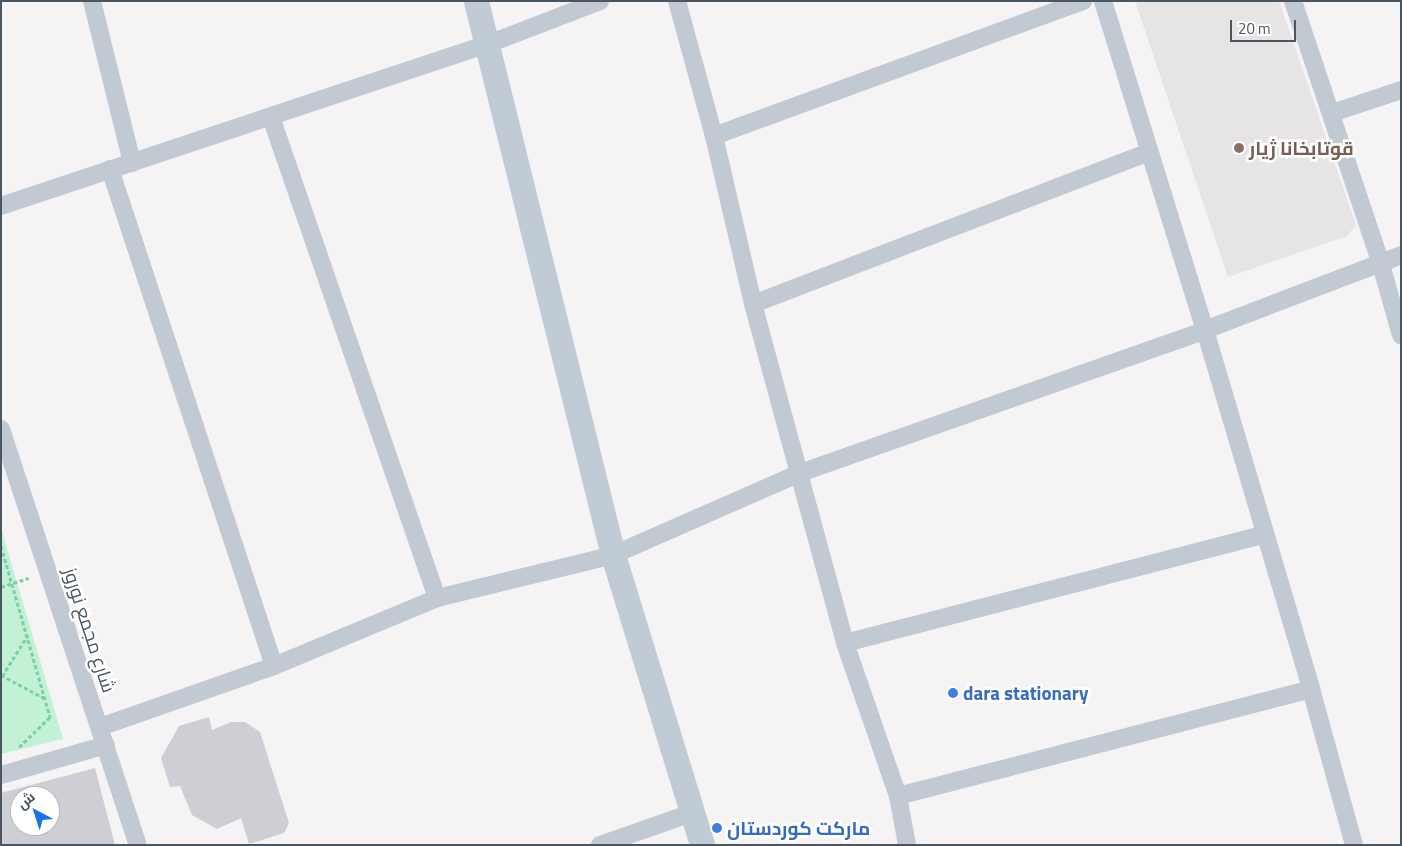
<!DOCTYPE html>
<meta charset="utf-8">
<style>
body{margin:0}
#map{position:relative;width:1402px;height:846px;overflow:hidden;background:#f5f3f3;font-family:"Titillium Web",Cairo,sans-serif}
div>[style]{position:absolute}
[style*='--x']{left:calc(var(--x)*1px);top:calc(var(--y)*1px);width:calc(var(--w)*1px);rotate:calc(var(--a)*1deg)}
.education>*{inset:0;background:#e6e4e5}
.green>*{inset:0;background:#c3f1d5}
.building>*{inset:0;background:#cdcfd5}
.path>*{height:3px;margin-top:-1.5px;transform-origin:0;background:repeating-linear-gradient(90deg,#7ad0a6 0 4px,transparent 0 6.5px)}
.street>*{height:18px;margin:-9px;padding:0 9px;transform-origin:9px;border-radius:9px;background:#c1cad2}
.secondary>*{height:25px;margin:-12.5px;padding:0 12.5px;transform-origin:12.5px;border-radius:12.5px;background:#c1cbd6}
.dots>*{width:14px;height:14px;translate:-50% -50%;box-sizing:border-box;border:2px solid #fff;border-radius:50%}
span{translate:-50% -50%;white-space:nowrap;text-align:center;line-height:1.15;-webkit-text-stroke:5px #fff;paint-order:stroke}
.education-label{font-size:19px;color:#785e54;font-weight:700}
.left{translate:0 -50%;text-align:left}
.street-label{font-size:19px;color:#4a5661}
.shop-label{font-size:19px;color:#366cbe;font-weight:700}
.frame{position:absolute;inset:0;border:2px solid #4a5661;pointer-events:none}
.north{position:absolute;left:10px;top:786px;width:50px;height:50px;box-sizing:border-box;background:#fff;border:1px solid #b7bbc0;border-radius:50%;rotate:320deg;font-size:14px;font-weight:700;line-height:20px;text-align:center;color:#4a5661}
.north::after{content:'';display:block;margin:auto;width:18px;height:22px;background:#1a73e8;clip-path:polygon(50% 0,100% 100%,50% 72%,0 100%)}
.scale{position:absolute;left:1230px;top:20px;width:66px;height:22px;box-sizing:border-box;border:2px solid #4a5661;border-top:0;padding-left:6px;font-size:15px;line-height:18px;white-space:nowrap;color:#4a5661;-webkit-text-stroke:4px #fff;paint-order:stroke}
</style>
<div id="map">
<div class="education">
<div style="clip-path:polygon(1135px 1px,1279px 1px,1356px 225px,1347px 236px,1228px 277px)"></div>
</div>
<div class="green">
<div style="clip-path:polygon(1px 528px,63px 739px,1px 754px)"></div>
</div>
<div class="building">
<div style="clip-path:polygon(209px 717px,212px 730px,231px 722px,245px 722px,260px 732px,289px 823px,284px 833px,249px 844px,241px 818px,217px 829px,192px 815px,180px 786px,170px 787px,161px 758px,179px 726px)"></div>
<div style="clip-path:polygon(evenodd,95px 768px,115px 845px,1px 845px,1px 793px,95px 768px,20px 796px,50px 796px,50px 826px,20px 826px,20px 796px)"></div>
</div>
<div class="path">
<div style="--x:1;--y:546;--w:178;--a:74"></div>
<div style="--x:50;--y:717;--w:45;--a:135.9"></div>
<div style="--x:1;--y:587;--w:29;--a:-18"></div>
<div style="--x:1;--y:675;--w:51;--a:28.1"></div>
<div style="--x:2;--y:676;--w:49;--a:-57.6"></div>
</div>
<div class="street">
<div style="--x:92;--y:1;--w:167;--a:76.1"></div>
<div style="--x:677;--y:1;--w:140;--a:74.7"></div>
<div style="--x:714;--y:136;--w:172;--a:76.9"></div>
<div style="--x:753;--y:304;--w:351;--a:74.8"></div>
<div style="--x:845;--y:643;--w:162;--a:70.9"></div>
<div style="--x:898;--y:796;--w:50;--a:79.6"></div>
<div style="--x:1103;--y:1;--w:344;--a:72.8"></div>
<div style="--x:1205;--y:330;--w:374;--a:73.5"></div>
<div style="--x:1311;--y:689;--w:162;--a:74.6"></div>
<div style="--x:1293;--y:1;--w:274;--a:71.5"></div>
<div style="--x:1380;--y:261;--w:77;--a:74.2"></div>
<div style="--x:1332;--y:113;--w:73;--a:-18.4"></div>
<div style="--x:271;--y:117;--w:509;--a:70.96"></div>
<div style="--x:714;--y:136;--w:393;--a:-20.1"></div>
<div style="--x:110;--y:169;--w:523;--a:71.74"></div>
<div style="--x:1;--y:206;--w:513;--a:-18.4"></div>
<div style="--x:488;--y:44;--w:120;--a:-21"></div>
<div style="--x:753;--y:304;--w:424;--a:-21"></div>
<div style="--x:1;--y:429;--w:438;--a:71.8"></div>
<div style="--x:845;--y:643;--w:434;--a:-14.5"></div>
<div style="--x:100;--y:727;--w:184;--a:-19.3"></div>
<div style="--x:274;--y:666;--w:177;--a:-22.6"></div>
<div style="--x:437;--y:598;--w:181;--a:-13.7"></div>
<div style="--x:613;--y:555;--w:204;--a:-23.7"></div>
<div style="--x:800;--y:473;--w:430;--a:-19.4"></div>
<div style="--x:1205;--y:330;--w:210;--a:-20.9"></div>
<div style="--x:1;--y:775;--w:109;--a:-15.9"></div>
<div style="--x:898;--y:796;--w:427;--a:-14.5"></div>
<div style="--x:600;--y:845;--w:97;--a:-19.2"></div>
</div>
<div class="secondary">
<div style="--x:476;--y:1;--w:571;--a:76.11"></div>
<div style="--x:613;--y:555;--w:303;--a:72.9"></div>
</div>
<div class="dots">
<div style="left:1239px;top:148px;background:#8d6e63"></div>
<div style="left:953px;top:693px;background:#3f7fe0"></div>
<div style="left:717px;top:828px;background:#3f7fe0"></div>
</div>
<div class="education-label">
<span class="left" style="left:1249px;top:148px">قوتابخانا ژيار</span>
</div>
<div class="street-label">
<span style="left:90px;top:630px;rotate:72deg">شارع مجمع نوروز</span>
</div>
<div class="shop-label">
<span class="left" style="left:963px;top:693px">dara stationary</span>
<span class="left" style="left:727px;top:828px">ماركت كوردستان</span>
</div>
<div class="frame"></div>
<div class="north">ش</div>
<div class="scale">20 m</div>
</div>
